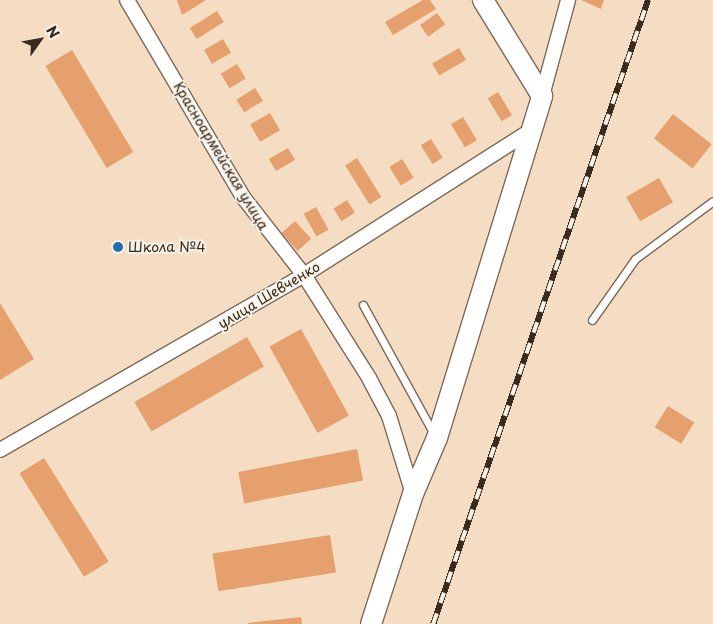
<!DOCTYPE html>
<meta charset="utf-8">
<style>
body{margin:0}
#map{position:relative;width:713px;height:624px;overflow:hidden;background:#f4ddc2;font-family:"Playpen Sans",sans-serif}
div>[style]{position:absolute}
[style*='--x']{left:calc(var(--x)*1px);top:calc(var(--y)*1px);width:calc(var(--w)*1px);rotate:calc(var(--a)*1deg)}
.building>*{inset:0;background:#e6a06d;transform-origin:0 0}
.roads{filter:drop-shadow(1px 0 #7c6957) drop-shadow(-1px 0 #7c6957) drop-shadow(0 1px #7c6957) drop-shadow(0 -1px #7c6957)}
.lane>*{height:7px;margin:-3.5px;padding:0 3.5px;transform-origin:3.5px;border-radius:3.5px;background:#fff}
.street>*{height:14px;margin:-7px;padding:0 7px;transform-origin:7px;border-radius:7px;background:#fff}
.secondary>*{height:20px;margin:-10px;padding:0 10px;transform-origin:10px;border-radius:10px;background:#fff}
.rail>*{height:5.5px;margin-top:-2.75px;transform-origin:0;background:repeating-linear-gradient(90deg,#f7f3e8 0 11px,#3b2a1e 0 22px);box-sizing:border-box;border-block:1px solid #3b2a1e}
.dots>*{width:14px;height:14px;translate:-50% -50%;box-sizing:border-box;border:2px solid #f7f3e8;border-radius:50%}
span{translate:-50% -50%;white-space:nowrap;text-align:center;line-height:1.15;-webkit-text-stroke:4px #f7f3e8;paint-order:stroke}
.street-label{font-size:14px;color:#3b2a1e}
.poi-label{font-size:14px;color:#3b2a1e}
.left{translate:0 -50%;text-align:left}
.north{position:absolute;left:15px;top:15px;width:50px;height:50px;-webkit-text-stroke:4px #f7f3e8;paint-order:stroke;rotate:58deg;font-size:14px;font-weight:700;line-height:20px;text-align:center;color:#3b2a1e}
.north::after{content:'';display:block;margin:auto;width:18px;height:22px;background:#3b2a1e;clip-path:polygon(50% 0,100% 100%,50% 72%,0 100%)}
</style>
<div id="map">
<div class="building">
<div style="clip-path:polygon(177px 0,206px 0,182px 15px)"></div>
<div style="clip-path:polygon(423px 0,430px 0,436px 9px,393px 35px,385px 22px)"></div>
<div style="clip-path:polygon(581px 0,604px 0,601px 9px)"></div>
<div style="left:217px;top:11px;width:13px;height:32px;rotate:58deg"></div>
<div style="left:437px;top:13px;width:14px;height:21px;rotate:54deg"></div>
<div style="left:223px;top:39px;width:16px;height:22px;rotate:60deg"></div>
<div style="left:459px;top:48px;width:14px;height:31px;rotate:60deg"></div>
<div style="left:72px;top:50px;width:119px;height:31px;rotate:59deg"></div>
<div style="left:237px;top:64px;width:17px;height:19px;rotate:59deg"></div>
<div style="left:255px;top:88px;width:15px;height:22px;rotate:58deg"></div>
<div style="left:498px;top:92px;width:27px;height:12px;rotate:59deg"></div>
<div style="left:270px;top:113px;width:20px;height:23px;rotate:60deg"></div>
<div style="left:673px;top:114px;width:49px;height:31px;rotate:38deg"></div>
<div style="left:463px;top:117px;width:27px;height:14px;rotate:59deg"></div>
<div style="left:431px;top:139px;width:22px;height:12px;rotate:58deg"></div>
<div style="left:288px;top:148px;width:14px;height:22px;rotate:60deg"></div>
<div style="left:357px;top:158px;width:46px;height:14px;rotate:58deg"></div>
<div style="left:402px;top:159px;width:22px;height:15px;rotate:58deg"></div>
<div style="left:659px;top:178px;width:28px;height:38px;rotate:60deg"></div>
<div style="left:347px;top:200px;width:15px;height:16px;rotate:58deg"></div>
<div style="left:316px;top:207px;width:26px;height:14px;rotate:61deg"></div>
<div style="left:295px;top:221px;width:24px;height:18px;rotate:48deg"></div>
<div style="clip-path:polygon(0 303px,34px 359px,0 380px)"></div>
<div style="left:301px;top:329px;width:99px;height:36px;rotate:61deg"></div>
<div style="left:247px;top:337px;width:34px;height:130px;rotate:60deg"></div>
<div style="left:668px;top:406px;width:31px;height:25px;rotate:32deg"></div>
<div style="left:357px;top:449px;width:32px;height:121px;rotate:79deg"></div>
<div style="left:44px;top:458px;width:122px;height:29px;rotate:58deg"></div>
<div style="left:330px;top:535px;width:38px;height:119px;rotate:81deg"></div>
<div style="clip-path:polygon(301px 617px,302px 624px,248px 624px,248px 623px)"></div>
</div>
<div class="roads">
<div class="lane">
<div style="--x:363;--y:305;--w:147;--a:61.2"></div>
<div style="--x:592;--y:320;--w:75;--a:-54.8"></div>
<div style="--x:635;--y:259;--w:97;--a:-36.6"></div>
</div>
<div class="street">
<div style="--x:127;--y:0;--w:229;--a:59.5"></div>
<div style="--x:243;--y:197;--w:99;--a:52"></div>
<div style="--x:304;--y:275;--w:122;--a:57.7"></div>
<div style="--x:369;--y:378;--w:43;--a:62.2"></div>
<div style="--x:389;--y:416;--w:82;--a:72.9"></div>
<div style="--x:542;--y:96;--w:99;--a:-74.8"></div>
<div style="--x:0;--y:450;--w:351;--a:-29.9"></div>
<div style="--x:304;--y:275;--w:270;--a:-32.5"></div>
</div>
<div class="secondary">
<div style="--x:371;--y:624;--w:137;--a:-72.1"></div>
<div style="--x:413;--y:494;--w:61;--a:-66.8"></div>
<div style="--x:437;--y:438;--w:358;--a:-72.9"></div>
<div style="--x:542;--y:96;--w:113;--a:-121.6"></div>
</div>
</div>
<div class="rail">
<div style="--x:433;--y:624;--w:660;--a:-70.99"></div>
</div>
<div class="dots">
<div style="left:118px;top:247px;background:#1f6fb2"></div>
</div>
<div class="street-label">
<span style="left:221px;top:156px;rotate:59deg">Красноармейская улица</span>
<span style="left:269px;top:295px;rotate:-31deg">улица Шевченко</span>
</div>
<div class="poi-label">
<span class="left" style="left:128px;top:247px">Школа №4</span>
</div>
<div class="north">N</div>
</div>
